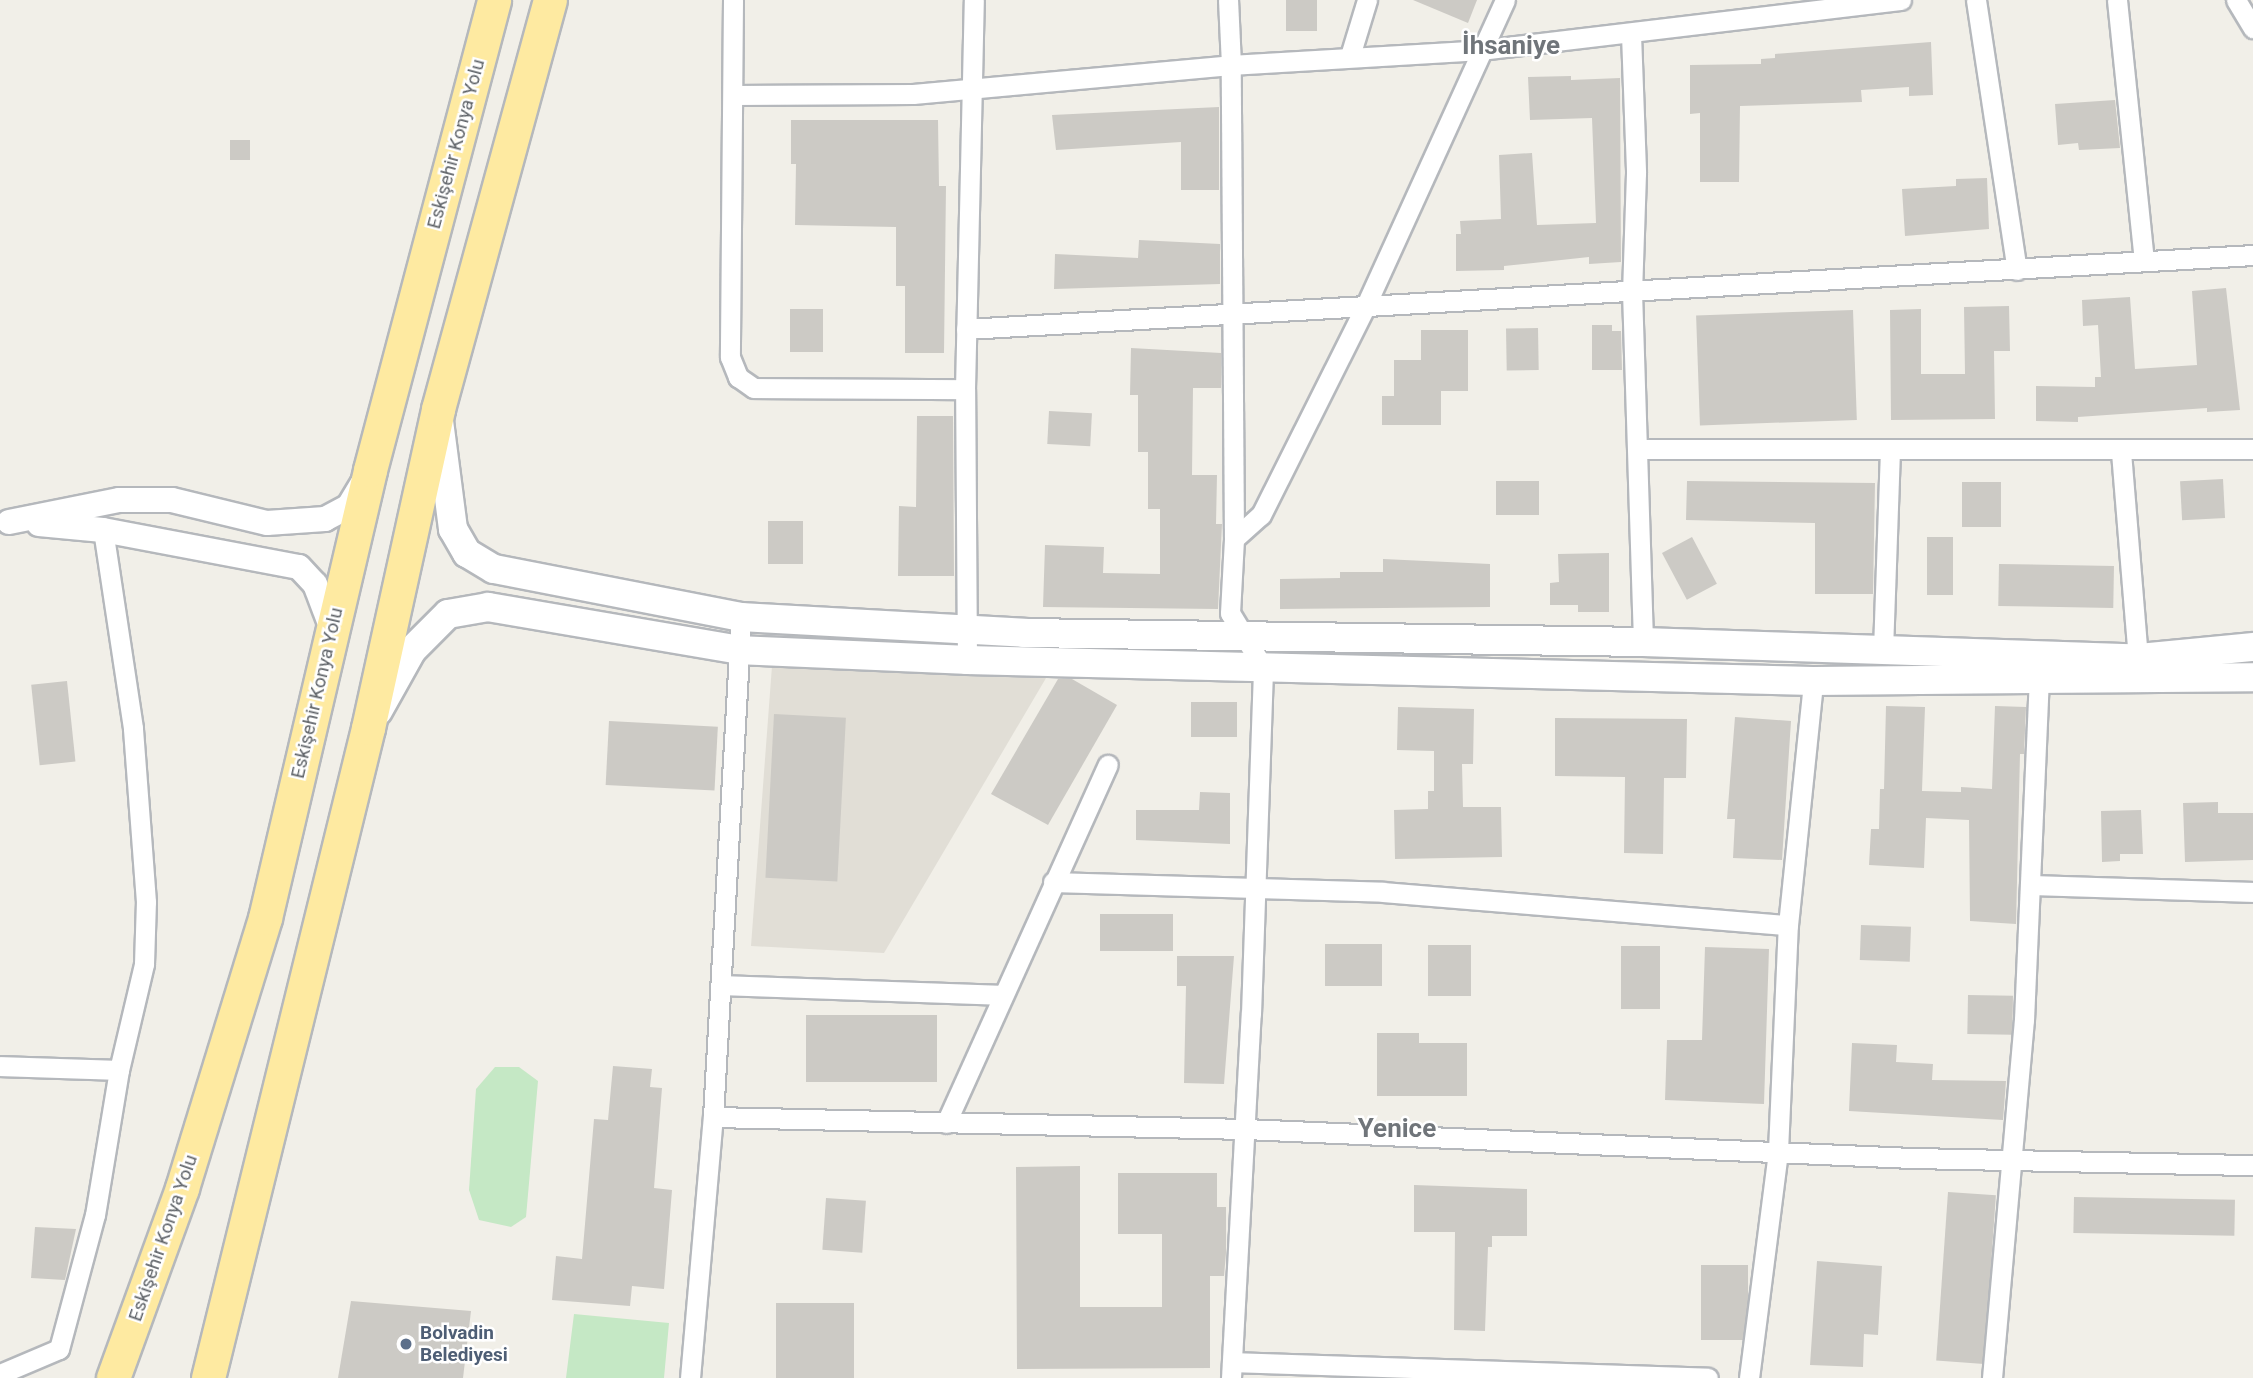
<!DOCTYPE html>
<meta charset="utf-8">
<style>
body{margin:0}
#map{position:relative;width:2253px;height:1378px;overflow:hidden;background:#f1efe8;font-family:Roboto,sans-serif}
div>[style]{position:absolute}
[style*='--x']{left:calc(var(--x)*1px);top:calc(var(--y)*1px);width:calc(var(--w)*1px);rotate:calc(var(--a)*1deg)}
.education>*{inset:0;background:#e1ded6}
.green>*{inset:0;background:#c5e8c5}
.building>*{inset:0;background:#cccac5;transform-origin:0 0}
.roads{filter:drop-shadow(2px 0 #b5b8bc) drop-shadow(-2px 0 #b5b8bc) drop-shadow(0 2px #b5b8bc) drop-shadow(0 -2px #b5b8bc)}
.minor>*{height:19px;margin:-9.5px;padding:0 9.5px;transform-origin:9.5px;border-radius:9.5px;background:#fff}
.tertiary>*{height:24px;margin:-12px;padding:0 12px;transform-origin:12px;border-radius:12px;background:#fff}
.secondary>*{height:28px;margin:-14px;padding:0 14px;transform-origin:14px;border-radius:14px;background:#fff}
.trunk>*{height:33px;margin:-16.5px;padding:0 16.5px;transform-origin:16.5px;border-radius:16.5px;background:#feeaa1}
.dots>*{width:19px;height:19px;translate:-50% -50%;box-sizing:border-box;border:4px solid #fff;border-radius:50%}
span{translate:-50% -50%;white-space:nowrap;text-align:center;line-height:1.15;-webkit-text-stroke:5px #fff;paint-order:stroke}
.street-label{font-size:19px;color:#5f6368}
.service-label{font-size:19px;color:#4e5e75;font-weight:700}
.left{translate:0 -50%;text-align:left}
.district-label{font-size:26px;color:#70757a;font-weight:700}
</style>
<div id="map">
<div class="education">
<div style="clip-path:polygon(772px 666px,1049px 673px,884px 953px,751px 946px)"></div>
</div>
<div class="green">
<div style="clip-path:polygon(495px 1067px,519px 1067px,538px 1081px,526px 1217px,511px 1227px,479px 1220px,469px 1190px,476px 1089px)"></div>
<div style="clip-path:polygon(574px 1314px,669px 1323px,664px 1378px,566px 1378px)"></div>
</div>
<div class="building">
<div style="left:1286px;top:0;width:31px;height:31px"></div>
<div style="clip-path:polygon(1413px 0,1477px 0,1468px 23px)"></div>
<div style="clip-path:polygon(1931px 42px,1933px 95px,1909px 96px,1909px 87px,1861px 90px,1862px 102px,1740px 106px,1739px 182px,1700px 182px,1700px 113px,1690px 114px,1690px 65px,1761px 64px,1761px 59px,1775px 58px,1775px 54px)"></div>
<div style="clip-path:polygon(1571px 76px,1571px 80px,1620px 78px,1621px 262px,1589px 264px,1589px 257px,1504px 266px,1504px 270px,1456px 271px,1456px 234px,1461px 234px,1460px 221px,1501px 219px,1499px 155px,1532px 153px,1537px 225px,1596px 223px,1592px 118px,1530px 120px,1528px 77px)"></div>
<div style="clip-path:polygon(2115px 100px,2120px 148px,2079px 150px,2078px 143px,2058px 145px,2055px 104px)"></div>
<div style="clip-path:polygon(1219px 107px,1219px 190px,1181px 190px,1181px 142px,1056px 150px,1052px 115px)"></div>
<div style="clip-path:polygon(791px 120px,938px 120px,939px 186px,946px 186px,944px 353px,905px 353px,905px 286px,896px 286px,896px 227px,795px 225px,796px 164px,791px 164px)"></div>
<div style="left:230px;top:140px;width:20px;height:20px"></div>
<div style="clip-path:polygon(1987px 178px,1989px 229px,1905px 236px,1902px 189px,1956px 186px,1956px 179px)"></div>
<div style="clip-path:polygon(1139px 240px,1220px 244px,1220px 284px,1054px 289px,1055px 254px,1138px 258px)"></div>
<div style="clip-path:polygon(2226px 288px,2240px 410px,2207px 412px,2207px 408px,2078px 417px,2078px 422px,2036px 421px,2036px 386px,2095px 387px,2095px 377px,2101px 377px,2098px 325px,2083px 326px,2082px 300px,2130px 297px,2135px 369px,2197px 365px,2192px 291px)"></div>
<div style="clip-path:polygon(2009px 306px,2010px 351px,1994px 351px,1995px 419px,1891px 420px,1890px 310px,1921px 309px,1921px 374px,1965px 374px,1964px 307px)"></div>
<div style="left:790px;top:309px;width:33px;height:43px"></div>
<div style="left:1853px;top:310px;width:110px;height:157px;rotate:88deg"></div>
<div style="clip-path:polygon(1592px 325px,1612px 325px,1612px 331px,1621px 331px,1622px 370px,1592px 370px)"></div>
<div style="left:1538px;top:328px;width:42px;height:32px;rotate:89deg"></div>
<div style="clip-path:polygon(1421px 330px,1468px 330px,1468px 391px,1441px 391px,1441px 425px,1382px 425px,1382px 396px,1394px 396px,1394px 360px,1421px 360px)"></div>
<div style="clip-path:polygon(1131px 348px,1221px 353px,1221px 388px,1193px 388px,1192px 475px,1217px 475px,1216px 524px,1222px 524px,1218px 609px,1043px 607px,1045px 545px,1104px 547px,1103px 573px,1160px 574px,1160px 509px,1148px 509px,1148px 452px,1138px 452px,1138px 395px,1130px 395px)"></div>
<div style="left:1049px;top:411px;width:43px;height:33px;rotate:3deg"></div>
<div style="clip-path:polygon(917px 416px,953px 416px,954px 576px,898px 576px,899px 506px,916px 507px)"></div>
<div style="left:2223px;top:479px;width:39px;height:43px;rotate:87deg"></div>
<div style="left:1496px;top:481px;width:43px;height:34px"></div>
<div style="clip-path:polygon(1687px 481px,1875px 483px,1873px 594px,1815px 594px,1815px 523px,1686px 520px)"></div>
<div style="left:1962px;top:482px;width:39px;height:45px"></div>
<div style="left:768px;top:521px;width:35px;height:43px"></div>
<div style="left:1692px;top:537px;width:53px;height:34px;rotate:62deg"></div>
<div style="left:1927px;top:537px;width:26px;height:58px"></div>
<div style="clip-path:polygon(1609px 553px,1609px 612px,1578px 612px,1578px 605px,1550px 605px,1550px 583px,1559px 582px,1558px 554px)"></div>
<div style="clip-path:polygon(1383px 559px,1490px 564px,1490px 607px,1280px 609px,1280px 579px,1340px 578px,1340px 572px,1383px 572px)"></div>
<div style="left:1999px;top:564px;width:115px;height:42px;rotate:1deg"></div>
<div style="clip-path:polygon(1058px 679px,1072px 679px,1117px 705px,1048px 825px,991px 794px)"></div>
<div style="left:67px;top:681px;width:81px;height:36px;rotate:84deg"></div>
<div style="left:1191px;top:702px;width:46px;height:35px"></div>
<div style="clip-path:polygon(1886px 706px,1925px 707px,1922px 791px,1961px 792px,1961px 787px,1992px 789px,1995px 706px,2026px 707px,2024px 754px,2020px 754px,2016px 924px,1970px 921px,1969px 820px,1926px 818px,1924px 868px,1869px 865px,1871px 829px,1879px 829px,1880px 789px,1884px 789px)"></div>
<div style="clip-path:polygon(1398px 707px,1474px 709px,1473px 764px,1462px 764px,1463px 807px,1501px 807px,1502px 857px,1395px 859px,1394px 810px,1428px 809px,1428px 791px,1434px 791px,1434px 751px,1397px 750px)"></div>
<div style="left:774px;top:714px;width:72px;height:164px;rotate:3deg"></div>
<div style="clip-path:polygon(1735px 717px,1791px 721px,1782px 860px,1733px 858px,1735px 819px,1727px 819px)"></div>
<div style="clip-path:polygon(1555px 718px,1687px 719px,1686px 778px,1664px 778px,1663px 854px,1624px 853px,1625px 777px,1555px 776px)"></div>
<div style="left:609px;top:721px;width:109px;height:64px;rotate:3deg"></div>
<div style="clip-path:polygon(1200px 792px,1230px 793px,1230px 844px,1136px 840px,1136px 810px,1199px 810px)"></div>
<div style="clip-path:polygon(2218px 802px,2218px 813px,2253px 813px,2253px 860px,2185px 862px,2183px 803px)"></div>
<div style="clip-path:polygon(2141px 810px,2143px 854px,2120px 854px,2120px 861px,2102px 862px,2101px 811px)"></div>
<div style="left:1100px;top:914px;width:73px;height:37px"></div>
<div style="left:1861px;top:925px;width:50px;height:35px;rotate:2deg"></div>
<div style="left:1325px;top:944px;width:57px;height:42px"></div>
<div style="left:1428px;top:945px;width:43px;height:51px"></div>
<div style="left:1621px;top:946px;width:39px;height:63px"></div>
<div style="clip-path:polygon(1705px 947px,1769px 949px,1764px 1104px,1665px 1100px,1667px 1040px,1702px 1040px)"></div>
<div style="clip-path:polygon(1177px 956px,1234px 956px,1224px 1084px,1184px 1083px,1186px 986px,1177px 986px)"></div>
<div style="left:1968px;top:995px;width:45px;height:39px;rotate:1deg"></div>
<div style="left:806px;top:1015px;width:131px;height:67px"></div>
<div style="clip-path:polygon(1377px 1033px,1419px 1033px,1419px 1043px,1467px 1043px,1467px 1096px,1377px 1096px)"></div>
<div style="clip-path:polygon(1852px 1043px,1897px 1045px,1896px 1062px,1933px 1064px,1932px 1080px,2006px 1081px,2003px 1120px,1849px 1111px)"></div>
<div style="clip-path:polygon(613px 1066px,652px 1069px,650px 1087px,662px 1088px,654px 1188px,672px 1190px,664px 1289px,632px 1286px,630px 1306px,552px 1300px,556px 1256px,582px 1259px,594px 1119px,608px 1120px)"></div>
<div style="clip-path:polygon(1080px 1166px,1080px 1307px,1162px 1307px,1162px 1234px,1118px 1234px,1118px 1173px,1217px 1173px,1217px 1207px,1226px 1207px,1226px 1253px,1224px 1276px,1210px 1276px,1210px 1368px,1017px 1369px,1016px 1167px)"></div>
<div style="clip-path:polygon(1414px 1185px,1527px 1189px,1527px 1236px,1492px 1236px,1492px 1247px,1488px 1247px,1485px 1331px,1454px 1330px,1455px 1232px,1414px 1232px)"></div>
<div style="left:1948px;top:1192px;width:48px;height:169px;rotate:4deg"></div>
<div style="left:2074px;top:1197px;width:161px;height:36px;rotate:1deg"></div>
<div style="left:826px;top:1198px;width:40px;height:52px;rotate:4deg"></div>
<div style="clip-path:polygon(35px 1227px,76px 1229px,65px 1280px,31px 1278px)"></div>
<div style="clip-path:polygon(1817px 1261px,1882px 1266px,1878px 1335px,1864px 1334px,1863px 1367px,1810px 1365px)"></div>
<div style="left:1701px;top:1265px;width:47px;height:75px"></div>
<div style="clip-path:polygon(351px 1301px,471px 1311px,463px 1378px,338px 1378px)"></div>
<div style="left:776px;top:1303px;width:78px;height:75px"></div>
</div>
<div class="roads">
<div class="minor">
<div style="--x:733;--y:0;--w:357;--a:90.5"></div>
<div style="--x:730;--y:357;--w:22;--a:68"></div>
<div style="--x:738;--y:377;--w:19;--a:35"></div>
<div style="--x:754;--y:388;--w:211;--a:0.3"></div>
<div style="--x:1976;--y:0;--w:273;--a:81.4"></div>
<div style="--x:2117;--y:0;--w:262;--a:84.1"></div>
<div style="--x:2236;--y:0;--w:33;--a:59"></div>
<div style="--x:1631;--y:34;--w:139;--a:87.9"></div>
<div style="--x:1636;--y:173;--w:118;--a:91.9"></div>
<div style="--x:1632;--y:291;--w:351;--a:88.2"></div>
<div style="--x:1350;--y:56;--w:59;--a:-73.1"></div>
<div style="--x:733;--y:95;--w:180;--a:-0.3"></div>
<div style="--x:913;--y:94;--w:319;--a:-5.2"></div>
<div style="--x:1231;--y:65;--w:65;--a:-92.6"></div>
<div style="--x:966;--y:329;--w:1289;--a:-3.29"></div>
<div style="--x:1639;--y:449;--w:614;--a:0"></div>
<div style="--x:2121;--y:452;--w:207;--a:85.3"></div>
<div style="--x:1234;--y:539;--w:474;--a:-90.4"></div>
<div style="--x:1231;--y:65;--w:250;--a:-3.4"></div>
<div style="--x:1481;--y:50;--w:423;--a:-6.8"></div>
<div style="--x:1883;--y:650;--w:199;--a:-88"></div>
<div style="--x:967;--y:660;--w:271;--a:-90.4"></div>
<div style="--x:965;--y:389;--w:389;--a:-88.7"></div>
<div style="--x:1053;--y:882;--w:330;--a:1.7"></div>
<div style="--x:1383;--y:892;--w:406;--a:4.7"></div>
<div style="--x:2033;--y:885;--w:220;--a:1.8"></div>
<div style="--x:722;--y:985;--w:281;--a:2"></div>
<div style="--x:0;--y:1066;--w:119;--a:1.9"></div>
<div style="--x:713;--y:1117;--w:532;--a:1.29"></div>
<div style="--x:1245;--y:1129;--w:669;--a:2.49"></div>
<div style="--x:1913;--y:1158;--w:340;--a:1.2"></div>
<div style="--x:946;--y:1123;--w:393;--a:-65.7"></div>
<div style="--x:1232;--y:1362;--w:476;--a:1.9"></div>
<div style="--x:0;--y:1374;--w:64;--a:-23"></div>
<div style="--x:59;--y:1349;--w:139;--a:-75"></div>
<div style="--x:95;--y:1215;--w:147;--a:-80.6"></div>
<div style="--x:119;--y:1070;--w:109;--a:-76.7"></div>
<div style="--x:144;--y:964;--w:62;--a:-88.2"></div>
<div style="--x:146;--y:902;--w:174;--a:-94.3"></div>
<div style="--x:133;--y:728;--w:200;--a:-98.6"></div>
<div style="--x:690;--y:1378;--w:262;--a:-85"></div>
<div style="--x:713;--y:1117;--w:501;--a:-86.79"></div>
<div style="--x:1231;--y:1378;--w:365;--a:-86.9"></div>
<div style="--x:1251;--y:1014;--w:347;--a:-88"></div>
<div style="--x:1263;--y:667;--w:63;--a:-121.4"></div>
<div style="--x:1230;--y:613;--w:74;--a:-86.9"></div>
<div style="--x:1234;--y:539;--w:36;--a:-42"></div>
<div style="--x:1261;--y:515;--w:235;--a:-63.4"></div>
<div style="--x:1366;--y:305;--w:335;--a:-65.5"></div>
<div style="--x:1749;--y:1378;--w:229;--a:-82.7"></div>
<div style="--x:1778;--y:1151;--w:226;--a:-87.5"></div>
<div style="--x:1788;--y:925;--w:245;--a:-84.1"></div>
<div style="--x:1992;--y:1378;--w:359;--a:-84.9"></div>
<div style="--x:2024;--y:1020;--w:339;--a:-87.5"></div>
</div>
<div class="tertiary">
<div style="--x:9;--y:522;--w:112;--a:-11.3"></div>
<div style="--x:119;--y:500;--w:53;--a:0"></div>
<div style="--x:172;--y:500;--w:98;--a:13.6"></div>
<div style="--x:267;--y:523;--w:58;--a:-3.9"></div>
<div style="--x:325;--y:519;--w:27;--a:-28"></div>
<div style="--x:349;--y:506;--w:26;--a:-59"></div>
<div style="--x:39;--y:524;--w:64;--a:5.4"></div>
<div style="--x:103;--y:530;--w:199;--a:10.7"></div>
<div style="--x:299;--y:567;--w:23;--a:47"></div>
<div style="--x:315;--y:584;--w:48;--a:69.3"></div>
</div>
<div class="secondary">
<div style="--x:439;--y:421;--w:109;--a:82.6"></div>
<div style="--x:453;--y:529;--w:28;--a:60"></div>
<div style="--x:467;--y:553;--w:31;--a:31"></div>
<div style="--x:494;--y:569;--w:252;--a:11"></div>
<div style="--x:741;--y:617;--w:283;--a:3.2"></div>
<div style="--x:1024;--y:633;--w:619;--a:0.83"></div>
<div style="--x:1643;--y:642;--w:495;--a:1.9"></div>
<div style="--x:2138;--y:658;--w:116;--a:-5.5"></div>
<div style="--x:378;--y:711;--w:70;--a:-60.9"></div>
<div style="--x:412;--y:650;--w:51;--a:-45"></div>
<div style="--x:448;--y:614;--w:41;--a:-9.9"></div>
<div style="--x:488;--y:607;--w:255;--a:9.7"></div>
<div style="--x:739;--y:650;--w:228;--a:2.5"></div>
<div style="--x:967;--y:660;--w:846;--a:1.42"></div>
<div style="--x:1813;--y:681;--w:440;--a:-0.5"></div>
</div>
<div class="trunk">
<div style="--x:113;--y:1378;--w:202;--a:-70"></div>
<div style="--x:182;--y:1188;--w:282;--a:-72.9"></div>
<div style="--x:265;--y:918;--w:460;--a:-76.8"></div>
<div style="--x:370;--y:470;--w:486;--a:-75.2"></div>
<div style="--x:208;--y:1378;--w:669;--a:-76.17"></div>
<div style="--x:368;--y:728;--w:327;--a:-77.6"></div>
<div style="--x:438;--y:409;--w:424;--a:-74.7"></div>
</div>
</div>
<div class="dots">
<div style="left:406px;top:1344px;background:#5c6f8a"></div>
</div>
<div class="street-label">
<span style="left:456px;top:144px;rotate:-75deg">Eskişehir Konya Yolu</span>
<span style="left:317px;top:693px;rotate:-77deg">Eskişehir Konya Yolu</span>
<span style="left:163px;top:1238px;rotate:-71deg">Eskişehir Konya Yolu</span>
</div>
<div class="service-label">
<span class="left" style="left:420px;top:1344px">Bolvadin<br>Belediyesi</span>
</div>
<div class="district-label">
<span style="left:1511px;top:46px">İhsaniye</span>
<span style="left:1397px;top:1129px">Yenice</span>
</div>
</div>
